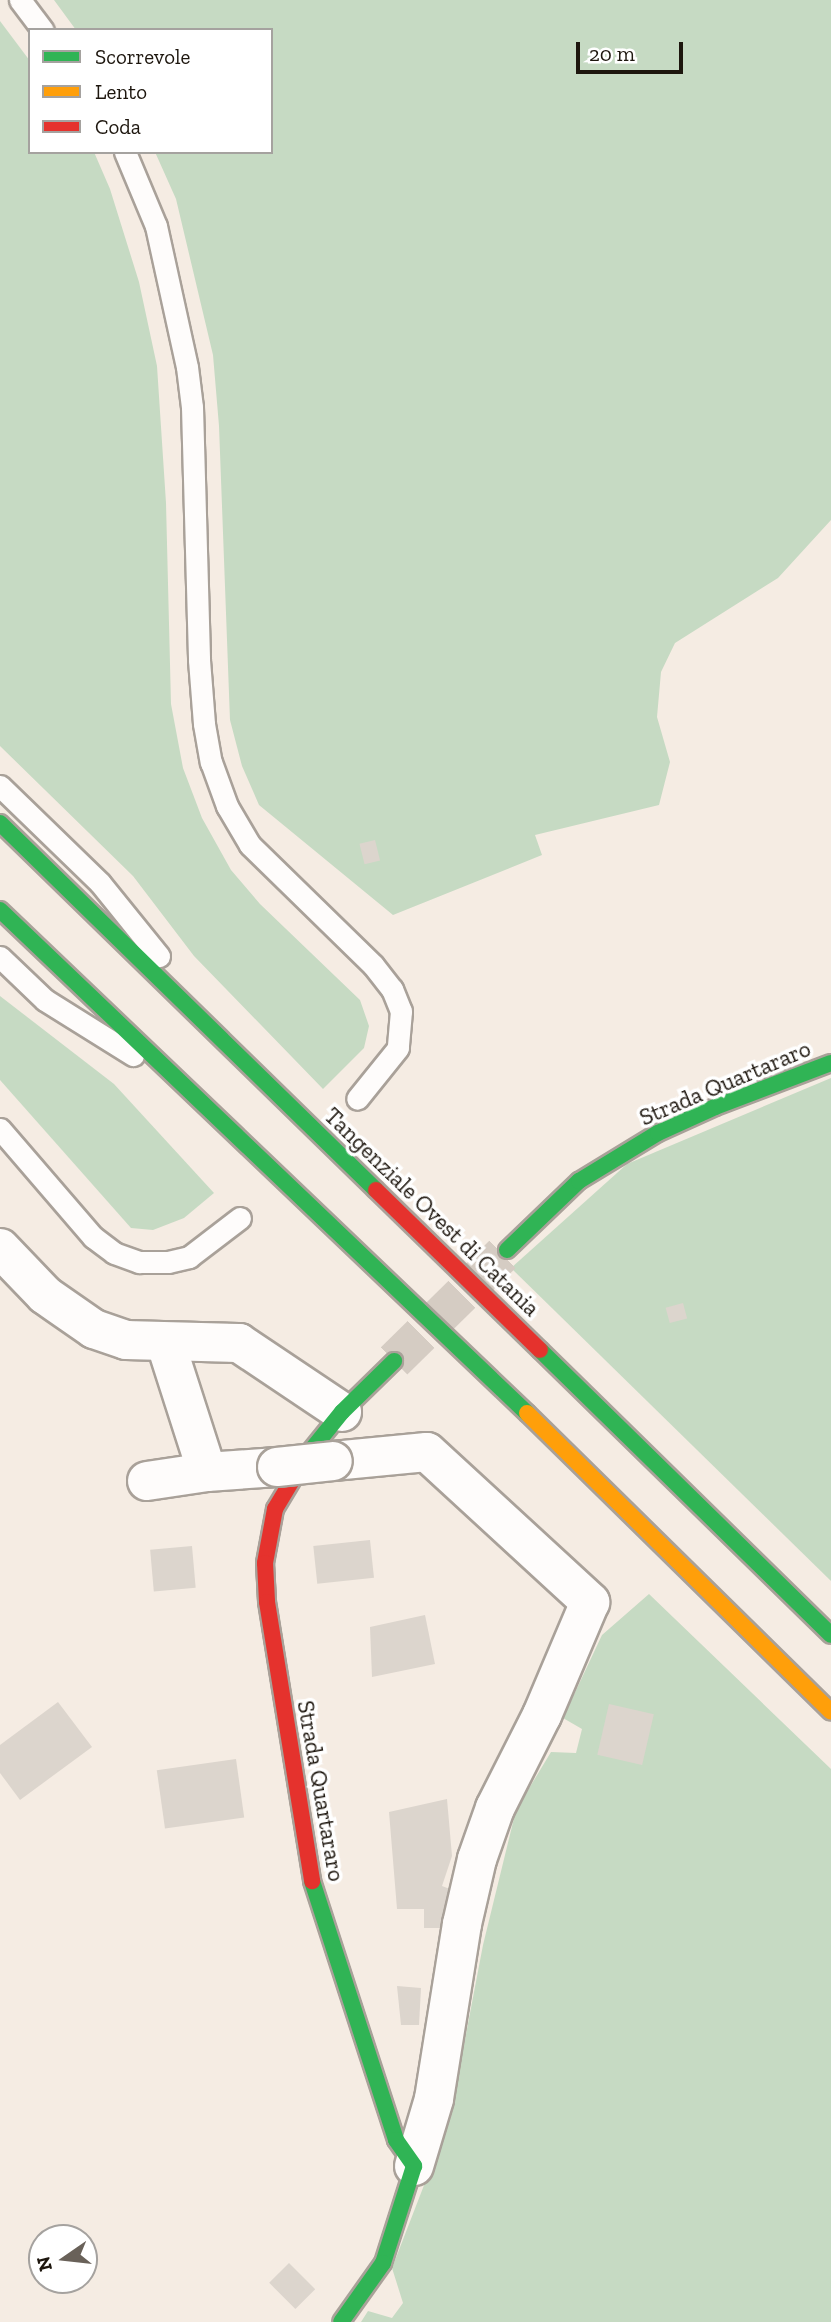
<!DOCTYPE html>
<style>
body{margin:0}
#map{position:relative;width:831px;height:2322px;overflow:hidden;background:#f5ece3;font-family:"Zilla Slab",serif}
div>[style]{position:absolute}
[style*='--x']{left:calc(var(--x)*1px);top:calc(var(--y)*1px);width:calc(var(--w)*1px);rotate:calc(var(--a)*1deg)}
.green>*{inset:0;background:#c6dac3}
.building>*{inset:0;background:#dcd5cd;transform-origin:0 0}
.secondary-tunnel>*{height:38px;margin-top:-19px;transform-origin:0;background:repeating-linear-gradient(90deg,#d5ccc3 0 38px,transparent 0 57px)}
.roads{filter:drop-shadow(2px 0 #a9a199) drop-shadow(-2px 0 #a9a199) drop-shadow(0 2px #a9a199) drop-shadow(0 -2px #a9a199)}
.lane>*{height:21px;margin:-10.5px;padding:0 10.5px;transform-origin:10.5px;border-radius:10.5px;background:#fefcfb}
.street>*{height:38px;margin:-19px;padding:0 19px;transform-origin:19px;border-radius:19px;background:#fefcfb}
.fast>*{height:16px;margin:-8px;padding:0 8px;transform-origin:8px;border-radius:8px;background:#30b455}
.slow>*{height:16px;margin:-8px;padding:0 8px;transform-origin:8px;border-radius:8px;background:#ff9f0a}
.jam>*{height:16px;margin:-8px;padding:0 8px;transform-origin:8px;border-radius:8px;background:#e5322d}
.bridges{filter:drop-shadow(2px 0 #a9a199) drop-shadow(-2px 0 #a9a199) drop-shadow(0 2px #a9a199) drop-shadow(0 -2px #a9a199)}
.street-bridge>*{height:38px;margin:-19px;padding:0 19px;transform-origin:19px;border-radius:19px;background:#fefcfb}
span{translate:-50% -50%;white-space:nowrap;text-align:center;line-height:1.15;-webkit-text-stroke:7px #fff;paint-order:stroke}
.street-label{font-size:23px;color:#1d160e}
.legend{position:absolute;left:28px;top:28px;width:245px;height:126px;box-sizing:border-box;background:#fff;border:2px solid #a5a29f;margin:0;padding:9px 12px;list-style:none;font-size:21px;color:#1d160e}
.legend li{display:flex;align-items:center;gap:14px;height:35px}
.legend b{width:35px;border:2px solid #a5a29f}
.north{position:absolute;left:28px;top:2224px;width:70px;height:70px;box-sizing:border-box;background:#fff;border:2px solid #a5a29f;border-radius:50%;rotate:256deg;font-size:19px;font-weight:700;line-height:28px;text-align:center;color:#1d160e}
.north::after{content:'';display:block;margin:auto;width:24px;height:32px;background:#696159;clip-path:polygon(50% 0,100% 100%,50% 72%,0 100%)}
.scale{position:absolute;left:576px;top:42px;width:107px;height:32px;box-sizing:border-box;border:4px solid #1d160e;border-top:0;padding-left:9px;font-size:21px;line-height:24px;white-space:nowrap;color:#1d160e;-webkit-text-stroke:5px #fff;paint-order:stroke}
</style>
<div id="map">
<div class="green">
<div style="clip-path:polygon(54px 0,831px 0,831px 520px,778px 578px,675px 643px,661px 672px,657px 717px,670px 762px,659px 805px,535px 835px,542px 855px,393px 915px,259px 805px,242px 766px,230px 720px,219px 426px,213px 355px,176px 199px,155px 152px,271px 152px,271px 30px,76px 30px)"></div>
<div style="clip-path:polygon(0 21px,30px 61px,30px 152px,94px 152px,110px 189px,139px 282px,157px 366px,166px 503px,171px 704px,183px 768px,202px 818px,231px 870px,260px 904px,360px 1000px,369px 1026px,364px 1048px,323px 1089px,194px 956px,133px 876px,0 746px)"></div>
<div style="clip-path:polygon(0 996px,114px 1084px,214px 1193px,184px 1218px,153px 1230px,131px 1228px,0 1080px)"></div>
<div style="clip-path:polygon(831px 1078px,831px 1581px,511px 1268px,627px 1164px)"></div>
<div style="clip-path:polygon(649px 1594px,831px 1769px,831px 2322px,361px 2322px,368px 2311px,392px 2318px,403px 2303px,392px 2268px,450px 2118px,483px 1945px,516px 1810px,551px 1752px,576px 1753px,582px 1729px,563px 1718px,602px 1635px)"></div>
</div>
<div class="building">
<div style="left:375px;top:840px;width:21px;height:16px;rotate:76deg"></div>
<div style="left:683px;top:1303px;width:16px;height:18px;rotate:75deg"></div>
<div style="left:370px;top:1540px;width:38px;height:57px;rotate:84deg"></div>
<div style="left:192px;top:1546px;width:42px;height:42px;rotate:85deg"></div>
<div style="clip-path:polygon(425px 1615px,435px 1664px,372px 1677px,370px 1627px)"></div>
<div style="clip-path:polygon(58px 1702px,92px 1747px,20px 1800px,0 1773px,0 1745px)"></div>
<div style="left:609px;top:1704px;width:46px;height:52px;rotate:13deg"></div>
<div style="left:236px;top:1759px;width:59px;height:80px;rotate:82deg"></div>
<div style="clip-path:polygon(447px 1799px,452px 1856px,442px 1886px,455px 1891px,440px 1928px,424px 1928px,424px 1909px,397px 1909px,389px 1812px)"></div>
<div style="clip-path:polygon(397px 1986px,421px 1988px,419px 2025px,401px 2025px)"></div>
<div style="left:289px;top:2263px;width:37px;height:28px;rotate:45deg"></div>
</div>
<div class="secondary-tunnel">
<div style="--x:394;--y:1361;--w:158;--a:-44.5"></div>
</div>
<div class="roads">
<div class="lane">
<div style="--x:20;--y:0;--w:38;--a:53"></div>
<div style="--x:125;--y:152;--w:80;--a:67.3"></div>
<div style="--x:156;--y:226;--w:144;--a:77.6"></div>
<div style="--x:187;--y:367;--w:40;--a:82.9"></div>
<div style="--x:192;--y:407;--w:253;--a:88.4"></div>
<div style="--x:199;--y:660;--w:64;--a:85.5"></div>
<div style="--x:204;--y:724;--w:39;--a:80"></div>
<div style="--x:211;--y:762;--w:47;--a:70"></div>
<div style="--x:227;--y:806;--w:45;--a:59.5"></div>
<div style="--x:250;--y:845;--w:172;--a:44.3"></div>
<div style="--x:373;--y:965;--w:31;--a:52"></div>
<div style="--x:392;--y:989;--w:24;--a:68"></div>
<div style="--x:401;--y:1011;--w:37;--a:95"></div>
<div style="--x:398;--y:1048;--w:65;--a:128.8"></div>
<div style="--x:0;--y:786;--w:139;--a:44.1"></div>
<div style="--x:100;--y:883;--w:94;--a:51.1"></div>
<div style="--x:0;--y:957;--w:62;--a:43.7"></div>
<div style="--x:45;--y:1000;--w:104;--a:32"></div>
<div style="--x:0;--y:1129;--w:143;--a:49.3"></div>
<div style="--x:93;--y:1237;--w:26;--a:37"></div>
<div style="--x:114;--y:1253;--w:27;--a:20"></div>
<div style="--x:139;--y:1262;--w:29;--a:0"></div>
<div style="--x:168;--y:1262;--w:22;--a:-13"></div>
<div style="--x:189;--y:1257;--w:64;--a:-37.4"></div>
</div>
<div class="street">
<div style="--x:0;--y:1248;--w:65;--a:46.2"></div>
<div style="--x:45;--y:1295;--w:60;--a:34.8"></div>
<div style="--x:94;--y:1329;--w:34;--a:19"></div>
<div style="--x:126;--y:1340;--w:113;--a:1.5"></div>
<div style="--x:239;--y:1343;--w:124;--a:33.8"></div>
<div style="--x:166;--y:1344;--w:134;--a:72.2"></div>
<div style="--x:207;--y:1472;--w:70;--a:-4.1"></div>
<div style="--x:333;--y:1461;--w:94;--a:-5.5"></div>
<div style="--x:427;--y:1452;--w:222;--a:42.6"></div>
<div style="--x:590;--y:1602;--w:123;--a:113"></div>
<div style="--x:542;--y:1715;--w:104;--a:116.8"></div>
<div style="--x:495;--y:1808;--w:54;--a:109.4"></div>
<div style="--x:477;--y:1859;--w:67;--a:103"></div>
<div style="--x:462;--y:1924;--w:177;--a:99.1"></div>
<div style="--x:434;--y:2099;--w:70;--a:106.6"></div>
<div style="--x:147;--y:1481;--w:61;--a:-8.5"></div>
</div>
<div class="fast">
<div style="--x:0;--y:823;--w:525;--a:44.31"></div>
<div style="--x:0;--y:910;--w:729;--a:43.67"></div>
<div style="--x:507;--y:1250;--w:100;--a:-43.8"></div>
<div style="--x:579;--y:1181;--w:92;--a:-31.3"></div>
<div style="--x:658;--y:1133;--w:63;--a:-24.5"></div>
<div style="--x:715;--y:1107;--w:124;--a:-20.8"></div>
<div style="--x:540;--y:1350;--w:407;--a:44.4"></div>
<div style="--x:308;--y:1454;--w:54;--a:-51"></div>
<div style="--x:342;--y:1412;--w:73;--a:-44.4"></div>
<div style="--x:312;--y:1881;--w:272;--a:72"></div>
<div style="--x:396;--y:2140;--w:32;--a:55"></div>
<div style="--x:414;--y:2166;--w:102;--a:107.7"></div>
<div style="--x:383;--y:2263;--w:72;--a:125.4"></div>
</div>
<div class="slow">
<div style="--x:527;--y:1413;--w:426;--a:44.5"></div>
</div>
<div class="jam">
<div style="--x:376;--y:1190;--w:229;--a:44.3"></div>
<div style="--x:308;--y:1454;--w:64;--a:121"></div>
<div style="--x:275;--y:1509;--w:55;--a:100.5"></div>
<div style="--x:265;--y:1563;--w:39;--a:87"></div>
<div style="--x:267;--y:1602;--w:283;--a:80.8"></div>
</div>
</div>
<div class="bridges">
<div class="street-bridge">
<div style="--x:277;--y:1467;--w:56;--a:-6.1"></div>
</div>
</div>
<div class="street-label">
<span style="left:725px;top:1083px;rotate:-23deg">Strada Quartararo</span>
<span style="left:432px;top:1212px;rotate:44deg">Tangenziale Ovest di Catania</span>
<span style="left:321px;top:1791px;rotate:80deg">Strada Quartararo</span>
</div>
<ul class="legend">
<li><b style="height:9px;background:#30b455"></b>Scorrevole</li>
<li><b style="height:9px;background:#ff9f0a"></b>Lento</li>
<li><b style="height:9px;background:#e5322d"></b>Coda</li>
</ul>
<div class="north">N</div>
<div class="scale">20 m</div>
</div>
